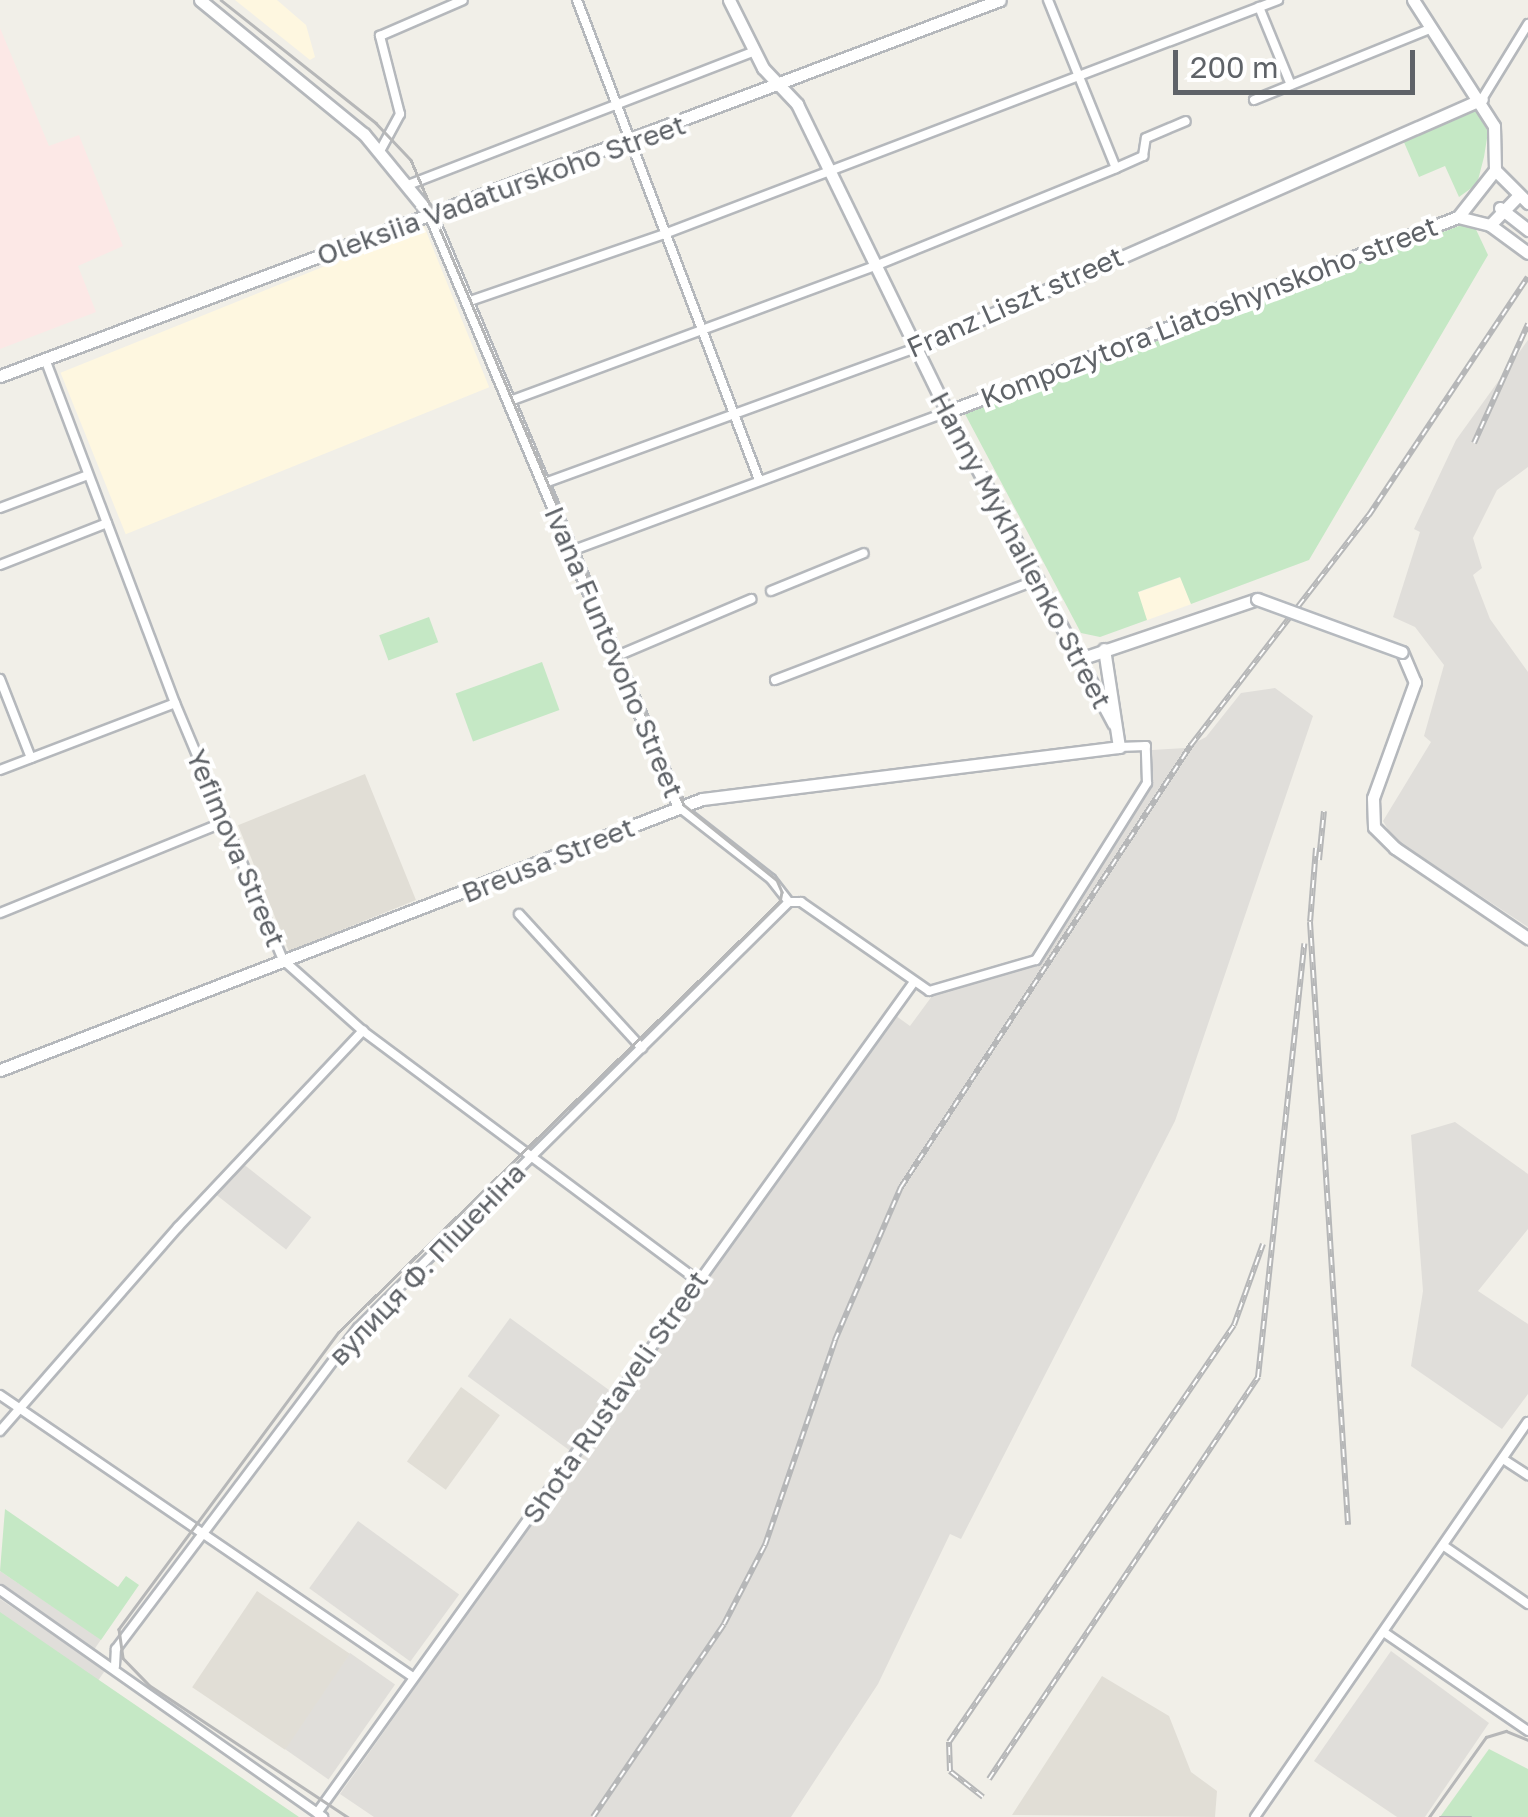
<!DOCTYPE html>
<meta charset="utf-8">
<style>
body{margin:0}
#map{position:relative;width:1528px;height:1817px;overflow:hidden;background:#f1efe8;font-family:"Golos Text",sans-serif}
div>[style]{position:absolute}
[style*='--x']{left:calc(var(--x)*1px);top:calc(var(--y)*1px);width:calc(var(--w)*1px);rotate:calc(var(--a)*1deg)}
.commercial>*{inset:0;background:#fef7e0;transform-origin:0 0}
.industrial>*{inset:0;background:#e0deda;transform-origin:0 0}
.education>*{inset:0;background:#e1ded6;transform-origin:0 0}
.medical>*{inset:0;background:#fce8e6}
.green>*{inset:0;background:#c5e8c5;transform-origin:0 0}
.roads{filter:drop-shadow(2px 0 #b5b8bc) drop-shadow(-2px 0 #b5b8bc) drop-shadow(0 2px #b5b8bc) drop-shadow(0 -2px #b5b8bc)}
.street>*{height:8px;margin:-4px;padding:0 4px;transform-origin:4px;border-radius:4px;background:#fff}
.secondary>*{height:11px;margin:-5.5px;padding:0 5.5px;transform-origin:5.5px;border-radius:5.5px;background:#fff}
.tram>*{height:2.5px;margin:-1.25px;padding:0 1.25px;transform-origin:1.25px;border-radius:1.25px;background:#b6b7b8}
.rail>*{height:6px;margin-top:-3px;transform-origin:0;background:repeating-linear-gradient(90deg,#fff 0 8px,#b6b7b8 0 16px);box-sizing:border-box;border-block:2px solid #b6b7b8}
.bridges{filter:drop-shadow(2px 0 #b6babf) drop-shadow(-2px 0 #b6babf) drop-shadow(0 2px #b6babf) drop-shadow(0 -2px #b6babf)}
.secondary-bridge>*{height:11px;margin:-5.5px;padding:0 5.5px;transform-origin:5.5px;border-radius:5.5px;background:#fff}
span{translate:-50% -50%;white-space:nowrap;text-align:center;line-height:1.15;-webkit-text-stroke:8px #fff;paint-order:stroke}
.street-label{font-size:28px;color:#5f6368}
.scale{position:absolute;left:1173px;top:50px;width:242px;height:45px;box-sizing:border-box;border:5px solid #5f6368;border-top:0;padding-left:12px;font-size:30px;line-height:35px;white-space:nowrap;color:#5f6368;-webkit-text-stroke:8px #fff;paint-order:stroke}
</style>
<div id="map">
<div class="commercial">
<div style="clip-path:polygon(235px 0,277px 0,306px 25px,315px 57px,310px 60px)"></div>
<div style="left:424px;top:226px;width:174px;height:392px;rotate:68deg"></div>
<div style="left:1181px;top:577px;width:29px;height:47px;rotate:70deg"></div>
</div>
<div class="industrial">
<div style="clip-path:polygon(1528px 340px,1528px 467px,1497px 490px,1473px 538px,1482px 568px,1473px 575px,1490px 619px,1528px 672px,1528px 927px,1393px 838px,1383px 821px,1431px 742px,1424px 736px,1444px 665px,1415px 627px,1393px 617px,1420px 532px,1414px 529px,1456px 440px)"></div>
<div style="clip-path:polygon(1275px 688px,1313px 716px,1175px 1121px,961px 1539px,950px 1534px,878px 1684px,791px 1817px,374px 1817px,340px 1794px,892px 1013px,910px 1026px,935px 992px,1036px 964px,1150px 784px,1152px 750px,1185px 748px,1206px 737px,1241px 693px)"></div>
<div style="clip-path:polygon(1455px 1122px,1528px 1174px,1528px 1229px,1478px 1291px,1528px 1324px,1528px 1394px,1502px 1429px,1411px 1366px,1423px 1291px,1411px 1135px)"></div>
<div style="left:242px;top:1163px;width:88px;height:41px;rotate:38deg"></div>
<div style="left:510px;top:1318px;width:130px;height:72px;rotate:36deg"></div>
<div style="left:358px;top:1521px;width:125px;height:83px;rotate:36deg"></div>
<div style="left:0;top:1571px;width:122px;height:19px;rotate:34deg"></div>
<div style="left:0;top:1599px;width:127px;height:13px;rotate:34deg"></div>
<div style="clip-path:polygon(1391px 1651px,1489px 1723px,1425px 1817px,1397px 1817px,1314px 1761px)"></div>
<div style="left:350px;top:1653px;width:55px;height:116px;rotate:35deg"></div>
</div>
<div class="education">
<div style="left:365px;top:774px;width:136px;height:137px;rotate:68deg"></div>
<div style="left:461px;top:1387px;width:48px;height:92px;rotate:36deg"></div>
<div style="left:257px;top:1591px;width:112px;height:116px;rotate:34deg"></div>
<div style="clip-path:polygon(1102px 1676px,1169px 1716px,1191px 1772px,1217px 1791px,1215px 1817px,1012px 1815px)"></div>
</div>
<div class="medical">
<div style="clip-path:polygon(0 28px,49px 146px,79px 135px,123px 246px,78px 266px,96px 312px,0 349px)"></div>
</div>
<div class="green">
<div style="clip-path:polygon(1474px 107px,1488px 132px,1484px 157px,1477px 184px,1459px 197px,1445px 166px,1419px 177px,1403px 140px)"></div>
<div style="clip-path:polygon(1472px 221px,1488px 255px,1309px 560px,1191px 604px,1180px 577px,1138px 592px,1147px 620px,1100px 637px,1081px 633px,965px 414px)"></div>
<div style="left:429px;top:617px;width:27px;height:53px;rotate:70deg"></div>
<div style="left:542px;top:662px;width:51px;height:92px;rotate:70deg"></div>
<div style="clip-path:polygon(5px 1509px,118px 1587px,126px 1576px,139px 1585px,101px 1640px,0 1571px)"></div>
<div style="clip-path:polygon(0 1612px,99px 1680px,299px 1817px,0 1817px)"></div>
<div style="clip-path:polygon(1489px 1749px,1528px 1769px,1528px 1817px,1440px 1817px)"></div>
</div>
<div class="roads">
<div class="street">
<div style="--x:577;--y:0;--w:513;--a:69.23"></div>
<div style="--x:1048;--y:0;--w:181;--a:68"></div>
<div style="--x:1259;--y:7;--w:84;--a:67.7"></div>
<div style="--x:1482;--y:99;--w:88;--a:-58.5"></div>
<div style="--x:1254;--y:100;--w:192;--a:-22"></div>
<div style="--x:380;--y:151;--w:42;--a:-61.6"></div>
<div style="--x:400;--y:114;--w:81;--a:-104.4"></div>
<div style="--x:380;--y:36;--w:90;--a:-23.4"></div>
<div style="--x:408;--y:185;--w:370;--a:-21.1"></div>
<div style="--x:470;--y:301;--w:208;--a:-19"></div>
<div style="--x:667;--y:233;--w:654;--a:-20.87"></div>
<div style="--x:45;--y:359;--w:368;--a:69.3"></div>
<div style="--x:175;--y:703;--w:279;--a:67.2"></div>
<div style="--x:283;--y:960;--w:107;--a:41.6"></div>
<div style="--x:363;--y:1031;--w:417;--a:36.7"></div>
<div style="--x:510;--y:401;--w:389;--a:-20.3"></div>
<div style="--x:875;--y:266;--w:260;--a:-22.1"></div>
<div style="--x:1116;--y:168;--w:30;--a:-24"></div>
<div style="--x:1143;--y:156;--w:18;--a:-81"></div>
<div style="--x:1146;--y:138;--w:43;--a:-23"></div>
<div style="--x:542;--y:484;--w:397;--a:-20"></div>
<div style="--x:0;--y:508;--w:94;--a:-20.6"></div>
<div style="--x:571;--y:551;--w:401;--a:-20.3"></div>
<div style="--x:0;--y:565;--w:115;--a:-21.4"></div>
<div style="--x:771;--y:591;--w:100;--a:-22.2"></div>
<div style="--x:617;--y:656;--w:146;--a:-23"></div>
<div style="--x:0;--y:679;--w:85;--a:68.6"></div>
<div style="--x:775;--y:680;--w:283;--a:-20.9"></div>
<div style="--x:0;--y:770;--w:187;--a:-20.9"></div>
<div style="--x:679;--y:807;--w:117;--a:38"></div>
<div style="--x:771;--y:879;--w:29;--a:52"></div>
<div style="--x:789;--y:902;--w:12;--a:0"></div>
<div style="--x:801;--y:902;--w:156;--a:34.8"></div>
<div style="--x:929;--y:991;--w:111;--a:-16.2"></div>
<div style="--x:1036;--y:960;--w:209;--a:-57.9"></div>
<div style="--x:1147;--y:783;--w:37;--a:-92"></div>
<div style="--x:1146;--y:746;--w:27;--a:178"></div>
<div style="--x:0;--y:913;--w:242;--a:-22.1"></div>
<div style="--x:519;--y:914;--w:182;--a:47.5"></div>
<div style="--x:0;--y:1395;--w:500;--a:34.33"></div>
<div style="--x:0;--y:1431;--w:271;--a:-48.9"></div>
<div style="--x:178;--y:1227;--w:270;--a:-46.7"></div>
<div style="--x:1503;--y:1459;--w:30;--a:33"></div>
<div style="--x:1444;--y:1546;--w:102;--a:34.6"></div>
<div style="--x:0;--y:1590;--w:395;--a:35.1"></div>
<div style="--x:1385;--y:1633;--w:173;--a:34.4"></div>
<div style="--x:115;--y:1666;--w:17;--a:-87"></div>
<div style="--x:116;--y:1649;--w:402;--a:-53"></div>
<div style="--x:358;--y:1328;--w:606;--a:-44.67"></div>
<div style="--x:317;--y:1813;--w:1023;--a:-54.31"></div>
<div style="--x:1255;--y:1817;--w:480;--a:-55.4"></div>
</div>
<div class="secondary">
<div style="--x:200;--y:0;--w:212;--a:39.3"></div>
<div style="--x:364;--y:134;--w:106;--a:50.7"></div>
<div style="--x:431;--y:216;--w:641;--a:67.24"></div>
<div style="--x:729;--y:0;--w:76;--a:63.4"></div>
<div style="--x:763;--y:68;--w:50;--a:46.6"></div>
<div style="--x:797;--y:104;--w:343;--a:64"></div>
<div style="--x:947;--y:412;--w:353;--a:61.9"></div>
<div style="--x:1495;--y:170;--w:47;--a:45"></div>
<div style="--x:1500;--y:208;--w:36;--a:38"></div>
<div style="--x:1458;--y:217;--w:33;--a:14"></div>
<div style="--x:1490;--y:225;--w:47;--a:36.4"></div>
<div style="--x:1490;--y:225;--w:40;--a:-46"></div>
<div style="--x:915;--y:348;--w:619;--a:-23.71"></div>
<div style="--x:0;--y:376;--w:1068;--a:-20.61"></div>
<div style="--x:947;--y:412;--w:547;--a:-20.89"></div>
<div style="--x:1458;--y:217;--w:60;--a:-51.8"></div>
<div style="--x:1495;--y:170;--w:44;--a:-91.3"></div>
<div style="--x:1494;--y:126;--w:150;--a:-122.7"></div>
<div style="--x:1402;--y:652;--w:33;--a:67"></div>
<div style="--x:1415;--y:682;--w:123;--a:109.9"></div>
<div style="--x:1373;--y:798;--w:29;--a:88"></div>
<div style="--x:1374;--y:827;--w:30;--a:45"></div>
<div style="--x:1395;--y:848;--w:161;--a:34.1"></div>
<div style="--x:1080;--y:659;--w:187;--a:-18.7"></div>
<div style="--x:0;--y:1070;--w:752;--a:-21.11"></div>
<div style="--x:702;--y:799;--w:420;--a:-7.1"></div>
<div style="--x:1119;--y:747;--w:99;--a:-98.7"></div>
</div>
</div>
<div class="tram">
<div style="--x:221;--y:0;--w:198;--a:38.4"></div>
<div style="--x:376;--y:123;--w:51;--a:46.6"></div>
<div style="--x:411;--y:160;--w:700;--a:67.06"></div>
<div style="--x:684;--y:805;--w:119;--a:38.9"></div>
<div style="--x:777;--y:880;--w:13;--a:67"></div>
<div style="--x:782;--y:892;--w:10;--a:101"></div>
<div style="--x:780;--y:902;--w:616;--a:135.72"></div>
<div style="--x:339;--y:1332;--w:370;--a:126.5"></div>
<div style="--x:119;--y:1629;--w:29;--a:82"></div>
<div style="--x:123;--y:1658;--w:37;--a:46"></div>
<div style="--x:149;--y:1685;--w:239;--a:33.6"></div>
<div style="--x:1429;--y:1817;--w:98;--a:-54.5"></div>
<div style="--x:1486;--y:1737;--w:21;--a:-17"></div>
<div style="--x:1506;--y:1731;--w:24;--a:22"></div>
<div style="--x:1440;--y:1817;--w:31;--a:0"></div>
</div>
<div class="rail">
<div style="--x:1474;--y:443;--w:131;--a:-65.6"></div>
<div style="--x:1316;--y:848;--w:74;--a:94.6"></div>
<div style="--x:1310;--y:922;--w:604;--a:86.39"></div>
<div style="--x:1319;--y:860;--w:49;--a:-84.2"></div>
<div style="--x:989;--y:1779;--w:484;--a:-56.2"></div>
<div style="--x:1258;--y:1377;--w:436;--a:-83.9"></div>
<div style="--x:983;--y:1797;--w:42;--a:-141.8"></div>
<div style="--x:950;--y:1771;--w:29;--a:-92"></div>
<div style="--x:949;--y:1742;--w:505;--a:-55.65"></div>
<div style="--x:1234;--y:1325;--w:86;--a:-70.3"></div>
<div style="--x:593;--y:1817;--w:233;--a:-55.8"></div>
<div style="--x:724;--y:1624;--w:89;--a:-62.6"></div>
<div style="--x:765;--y:1545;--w:217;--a:-71.1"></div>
<div style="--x:835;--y:1340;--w:167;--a:-66.7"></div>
<div style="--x:901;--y:1187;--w:529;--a:-56.73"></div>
<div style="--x:1191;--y:745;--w:291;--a:-52.3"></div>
<div style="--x:1369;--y:515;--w:286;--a:-56.3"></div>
</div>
<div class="bridges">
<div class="secondary-bridge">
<div style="--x:1257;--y:599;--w:154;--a:20.1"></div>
</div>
</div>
<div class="street-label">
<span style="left:501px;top:190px;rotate:-20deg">Oleksiia Vadaturskoho Street</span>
<span style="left:1015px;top:302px;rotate:-24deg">Franz Liszt street</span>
<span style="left:1209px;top:312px;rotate:-21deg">Kompozytora Liatoshynskoho street</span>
<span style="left:1021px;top:550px;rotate:62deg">Hanny Mykhailenko Street</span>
<span style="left:614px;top:652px;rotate:67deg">Ivana Funtovoho Street</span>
<span style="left:236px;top:848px;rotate:67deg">Yefimova Street</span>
<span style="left:548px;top:860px;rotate:-22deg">Breusa Street</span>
<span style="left:427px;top:1264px;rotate:-46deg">вулиця Ф. Пішеніна</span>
<span style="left:615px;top:1397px;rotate:-55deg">Shota Rustaveli Street</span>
</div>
<div class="scale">200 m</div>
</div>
